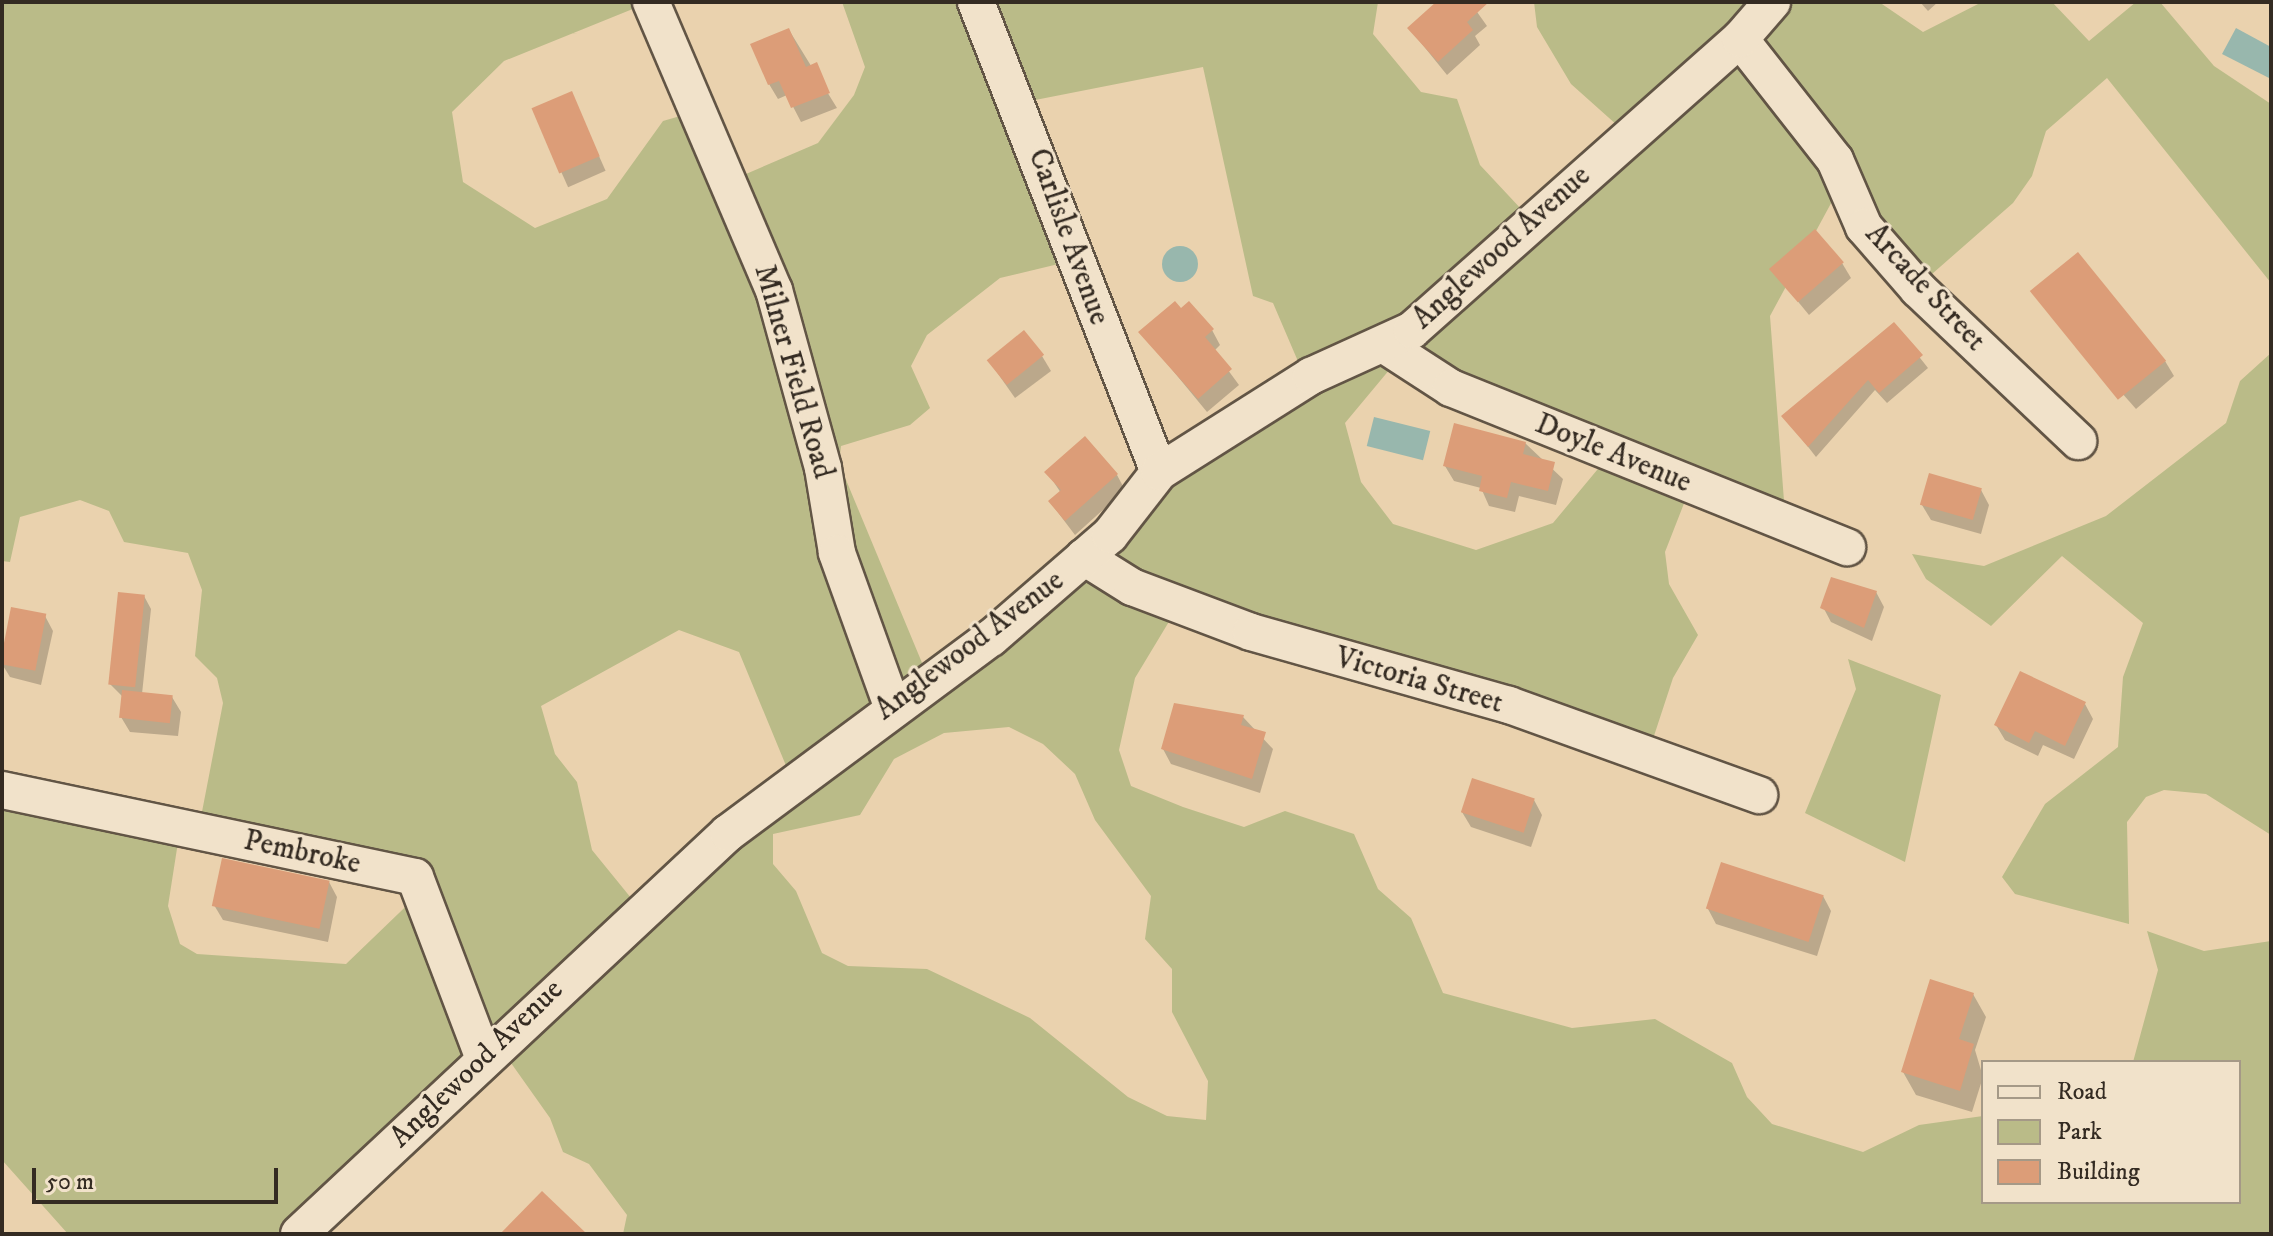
<!DOCTYPE html>
<style>
body{margin:0}
#map{position:relative;width:2273px;height:1236px;overflow:hidden;background:#ead2ae;font-family:"IM FELL DW Pica",serif}
div>[style]{position:absolute}
[style*='--x']{left:calc(var(--x)*1px);top:calc(var(--y)*1px);width:calc(var(--w)*1px);rotate:calc(var(--a)*1deg)}
.green>*{inset:0;background:#babb88}
.water>*{inset:0;background:#98b7ad;transform-origin:0 0}
.round{border-radius:50%}
.shadow>*{inset:0;background:#0003;transform-origin:0 0}
.building>*{inset:0;background:#dc9d78;transform-origin:0 0}
.roads{filter:drop-shadow(2px 0 #625545) drop-shadow(-2px 0 #625545) drop-shadow(0 2px #625545) drop-shadow(0 -2px #625545)}
.minor>*{height:36px;margin:-18px;padding:0 18px;transform-origin:18px;border-radius:18px;background:#f1e2ca}
span{translate:-50% -50%;white-space:nowrap;text-align:center;line-height:1.15;-webkit-text-stroke:6px #f1e2ca;paint-order:stroke}
.street-label{font-size:30px;color:#342b22}
.frame{position:absolute;inset:0;border:4px solid #342b22;pointer-events:none}
.legend{position:absolute;left:1981px;top:1060px;width:260px;height:144px;box-sizing:border-box;background:#f1e2ca;border:2px solid #a59987;margin:0;padding:10px 14px;list-style:none;font-size:24px;color:#342b22}
.legend li{display:flex;align-items:center;gap:16px;height:40px}
.legend b{width:40px;border:2px solid #a59987}
.scale{position:absolute;left:32px;top:1168px;width:246px;height:36px;box-sizing:border-box;border:4px solid #342b22;border-top:0;padding-left:10px;font-size:24px;line-height:28px;white-space:nowrap;color:#342b22;-webkit-text-stroke:6px #f1e2ca;paint-order:stroke}
</style>
<div id="map">
<div class="green">
<div style="clip-path:polygon(evenodd,2px 2px,650px 2px,504px 61px,452px 112px,463px 182px,535px 228px,607px 199px,663px 121px,701px 110px,732px 180px,818px 143px,854px 95px,865px 67px,842px 2px,1378px 2px,1373px 34px,1421px 92px,1457px 99px,1480px 165px,1537px 226px,1627px 134px,1571px 84px,1537px 27px,1534px 2px,1879px 2px,1923px 32px,1982px 2px,2052px 2px,2089px 41px,2136px 2px,2160px 2px,2214px 66px,2271px 104px,2271px 283px,2107px 78px,2046px 131px,2032px 176px,2013px 203px,1924px 281px,1842px 183px,1770px 316px,1785px 514px,1692px 483px,1665px 552px,1669px 584px,1698px 635px,1673px 678px,1650px 748px,1176px 610px,1135px 678px,1119px 750px,1131px 786px,1183px 807px,1244px 827px,1285px 811px,1354px 834px,1378px 889px,1411px 918px,1443px 993px,1572px 1028px,1655px 1019px,1732px 1063px,1747px 1097px,1772px 1124px,1863px 1152px,1919px 1125px,1983px 1116px,1983px 1202px,2239px 1202px,2239px 1062px,2133px 1062px,2158px 970px,2147px 931px,2204px 951px,2271px 941px,2271px 1234px,623px 1234px,627px 1215px,589px 1164px,563px 1152px,550px 1118px,506px 1056px,308px 1234px,68px 1234px,2px 1160px,2px 784px,181px 823px,168px 906px,180px 944px,197px 954px,346px 964px,425px 888px,201px 817px,223px 703px,217px 678px,195px 656px,202px 590px,188px 553px,124px 542px,109px 511px,80px 500px,20px 517px,10px 562px,2px 561px,2px 2px,1203px 67px,1253px 296px,1273px 303px,1306px 380px,1167px 471px,930px 682px,839px 463px,841px 446px,910px 425px,930px 408px,911px 366px,927px 335px,1000px 278px,1075px 260px,1025px 102px,1203px 67px,2px 2px,1395px 363px,1612px 452px,1553px 523px,1476px 550px,1393px 524px,1361px 482px,1345px 423px,1395px 363px,2px 2px,679px 630px,739px 652px,794px 785px,640px 909px,592px 850px,577px 782px,555px 754px,541px 706px,679px 630px,2px 2px,1009px 727px,1043px 744px,1075px 774px,1095px 820px,1151px 896px,1145px 939px,1172px 969px,1172px 1012px,1208px 1081px,1206px 1120px,1167px 1116px,1128px 1097px,1030px 1018px,927px 969px,848px 966px,822px 953px,796px 891px,773px 864px,773px 834px,860px 815px,894px 759px,944px 733px,1009px 727px)"></div>
<div style="clip-path:polygon(2271px 353px,2271px 835px,2206px 794px,2164px 790px,2146px 797px,2127px 822px,2129px 924px,2015px 894px,2002px 877px,2045px 804px,2118px 747px,2123px 677px,2143px 623px,2062px 556px,1991px 626px,1926px 579px,1912px 554px,1984px 566px,2106px 516px,2226px 423px,2240px 381px)"></div>
<div style="clip-path:polygon(1848px 659px,1941px 695px,1905px 862px,1805px 813px,1856px 689px)"></div>
</div>
<div class="water">
<div style="clip-path:polygon(2236px 28px,2271px 47px,2271px 79px,2222px 54px)"></div>
<div class="round" style="left:1162px;top:246px;width:36px;height:36px"></div>
<div style="left:1374px;top:417px;width:58px;height:30px;rotate:14deg"></div>
</div>
<div class="shadow">
<div style="clip-path:polygon(1439px 2px,1470px 2px,1487px 26px,1475px 36px,1480px 45px,1447px 75px,1409px 28px)"></div>
<div style="clip-path:polygon(1920px 2px,1938px 2px,1928px 11px)"></div>
<div style="clip-path:polygon(789px 30px,837px 108px,801px 122px,787px 95px,778px 99px,769px 84px)"></div>
<div style="left:571px;top:93px;width:85px;height:41px;rotate:66deg"></div>
<div style="clip-path:polygon(1842px 263px,1851px 278px,1809px 315px,1772px 270px)"></div>
<div style="clip-path:polygon(2034px 293px,2165px 361px,2174px 376px,2136px 409px)"></div>
<div style="clip-path:polygon(1894px 325px,1928px 368px,1887px 403px,1875px 390px,1816px 457px,1784px 416px)"></div>
<div style="clip-path:polygon(1212px 330px,1220px 345px,1214px 351px,1239px 385px,1207px 412px,1141px 332px)"></div>
<div style="clip-path:polygon(1042px 356px,1051px 371px,1015px 398px,989px 361px)"></div>
<div style="clip-path:polygon(1525px 443px,1563px 479px,1556px 505px,1519px 496px,1515px 512px,1489px 506px,1481px 488px,1454px 481px,1445px 466px)"></div>
<div style="clip-path:polygon(1047px 472px,1117px 475px,1125px 490px,1075px 535px,1050px 502px,1061px 493px)"></div>
<div style="clip-path:polygon(1981px 490px,1989px 505px,1981px 534px,1931px 520px,1922px 505px)"></div>
<div style="clip-path:polygon(1876px 592px,1884px 607px,1872px 641px,1831px 622px,1823px 607px)"></div>
<div style="clip-path:polygon(144px 596px,151px 609px,142px 694px,172px 697px,181px 712px,178px 736px,130px 732px,121px 717px,123px 697px,110px 684px)"></div>
<div style="clip-path:polygon(13px 609px,45px 616px,53px 631px,41px 685px,10px 677px,2px 664px)"></div>
<div style="clip-path:polygon(2085px 704px,2093px 719px,2074px 759px,2043px 745px,2038px 756px,2005px 740px,1996px 725px)"></div>
<div style="clip-path:polygon(1243px 717px,1273px 749px,1260px 793px,1171px 764px,1163px 749px)"></div>
<div style="clip-path:polygon(1534px 800px,1542px 815px,1531px 847px,1471px 827px,1462px 812px)"></div>
<div style="clip-path:polygon(329px 882px,337px 897px,328px 942px,223px 920px,214px 905px)"></div>
<div style="clip-path:polygon(1823px 896px,1831px 911px,1817px 956px,1716px 924px,1708px 909px)"></div>
<div style="clip-path:polygon(1973px 994px,1986px 1017px,1975px 1050px,1983px 1077px,1972px 1112px,1916px 1095px,1903px 1072px)"></div>
</div>
<div class="building">
<div style="clip-path:polygon(1436px 2px,1489px 2px,1467px 22px,1473px 30px,1438px 62px,1407px 28px)"></div>
<div style="clip-path:polygon(789px 28px,806px 67px,817px 62px,830px 93px,791px 108px,779px 81px,768px 85px,750px 44px)"></div>
<div style="left:572px;top:91px;width:71px;height:44px;rotate:67deg"></div>
<div style="left:1815px;top:229px;width:44px;height:61px;rotate:49deg"></div>
<div style="left:2078px;top:252px;width:140px;height:62px;rotate:51deg"></div>
<div style="clip-path:polygon(1175px 301px,1181px 308px,1189px 301px,1214px 329px,1205px 337px,1232px 369px,1198px 399px,1138px 332px)"></div>
<div style="clip-path:polygon(1894px 322px,1923px 355px,1879px 393px,1868px 380px,1808px 447px,1781px 416px)"></div>
<div style="left:1024px;top:330px;width:32px;height:48px;rotate:51deg"></div>
<div style="clip-path:polygon(1454px 423px,1526px 442px,1523px 454px,1555px 462px,1548px 491px,1511px 482px,1507px 498px,1479px 491px,1482px 476px,1443px 466px)"></div>
<div style="clip-path:polygon(1085px 436px,1118px 474px,1065px 521px,1048px 501px,1061px 490px,1044px 472px)"></div>
<div style="left:1929px;top:473px;width:55px;height:33px;rotate:16deg"></div>
<div style="clip-path:polygon(1831px 577px,1877px 591px,1864px 628px,1820px 608px)"></div>
<div style="left:118px;top:592px;width:27px;height:93px;rotate:6deg"></div>
<div style="left:11px;top:607px;width:36px;height:58px;rotate:11deg"></div>
<div style="clip-path:polygon(2020px 671px,2086px 702px,2065px 746px,2035px 731px,2029px 743px,1994px 725px)"></div>
<div style="left:122px;top:690px;width:51px;height:28px;rotate:6deg"></div>
<div style="clip-path:polygon(1174px 703px,1244px 715px,1241px 725px,1266px 732px,1252px 779px,1161px 749px)"></div>
<div style="left:1472px;top:778px;width:66px;height:36px;rotate:18deg"></div>
<div style="left:222px;top:858px;width:110px;height:49px;rotate:12deg"></div>
<div style="left:1721px;top:862px;width:108px;height:49px;rotate:18deg"></div>
<div style="clip-path:polygon(1930px 979px,1974px 993px,1959px 1039px,1974px 1044px,1960px 1091px,1901px 1072px)"></div>
<div style="clip-path:polygon(542px 1191px,587px 1234px,500px 1234px)"></div>
</div>
<div class="roads">
<div class="minor">
<div style="--x:651;--y:2;--w:313;--a:66.9"></div>
<div style="--x:774;--y:290;--w:185;--a:74.6"></div>
<div style="--x:823;--y:468;--w:86;--a:80.6"></div>
<div style="--x:837;--y:553;--w:163;--a:70.2"></div>
<div style="--x:976;--y:2;--w:504;--a:68.73"></div>
<div style="--x:1740;--y:39;--w:154;--a:51.9"></div>
<div style="--x:1835;--y:160;--w:73;--a:66.6"></div>
<div style="--x:1864;--y:227;--w:82;--a:48.9"></div>
<div style="--x:1918;--y:289;--w:221;--a:43.5"></div>
<div style="--x:1386;--y:346;--w:77;--a:32.9"></div>
<div style="--x:1451;--y:388;--w:427;--a:21.9"></div>
<div style="--x:1084;--y:557;--w:57;--a:32"></div>
<div style="--x:1132;--y:587;--w:127;--a:20.7"></div>
<div style="--x:1251;--y:632;--w:268;--a:15.8"></div>
<div style="--x:1509;--y:705;--w:266;--a:19.8"></div>
<div style="--x:2;--y:790;--w:422;--a:11.9"></div>
<div style="--x:415;--y:877;--w:191;--a:69.2"></div>
<div style="--x:299;--y:1234;--w:587;--a:-43.07"></div>
<div style="--x:728;--y:833;--w:327;--a:-36.6"></div>
<div style="--x:991;--y:638;--w:157;--a:-40.9"></div>
<div style="--x:1110;--y:535;--w:80;--a:-52.1"></div>
<div style="--x:1159;--y:472;--w:180;--a:-32.3"></div>
<div style="--x:1311;--y:376;--w:111;--a:-24.5"></div>
<div style="--x:1412;--y:330;--w:438;--a:-41.6"></div>
<div style="--x:1740;--y:39;--w:49;--a:-49.1"></div>
</div>
</div>
<div class="street-label">
<span style="left:1068px;top:237px;rotate:70deg">Carlisle Avenue</span>
<span style="left:1502px;top:248px;rotate:-42deg">Anglewood Avenue</span>
<span style="left:1925px;top:288px;rotate:47deg">Arcade Street</span>
<span style="left:793px;top:372px;rotate:74deg">Milner Field Road</span>
<span style="left:1613px;top:454px;rotate:22deg">Doyle Avenue</span>
<span style="left:970px;top:646px;rotate:-37deg">Anglewood Avenue</span>
<span style="left:1419px;top:681px;rotate:16deg">Victoria Street</span>
<span style="left:302px;top:853px;rotate:12deg">Pembroke</span>
<span style="left:477px;top:1064px;rotate:-44deg">Anglewood Avenue</span>
</div>
<div class="frame"></div>
<ul class="legend">
<li><b style="height:10px;background:#f1e2ca"></b>Road</li>
<li><b style="height:22px;background:#babb88"></b>Park</li>
<li><b style="height:22px;background:#dc9d78"></b>Building</li>
</ul>
<div class="scale">50 m</div>
</div>
